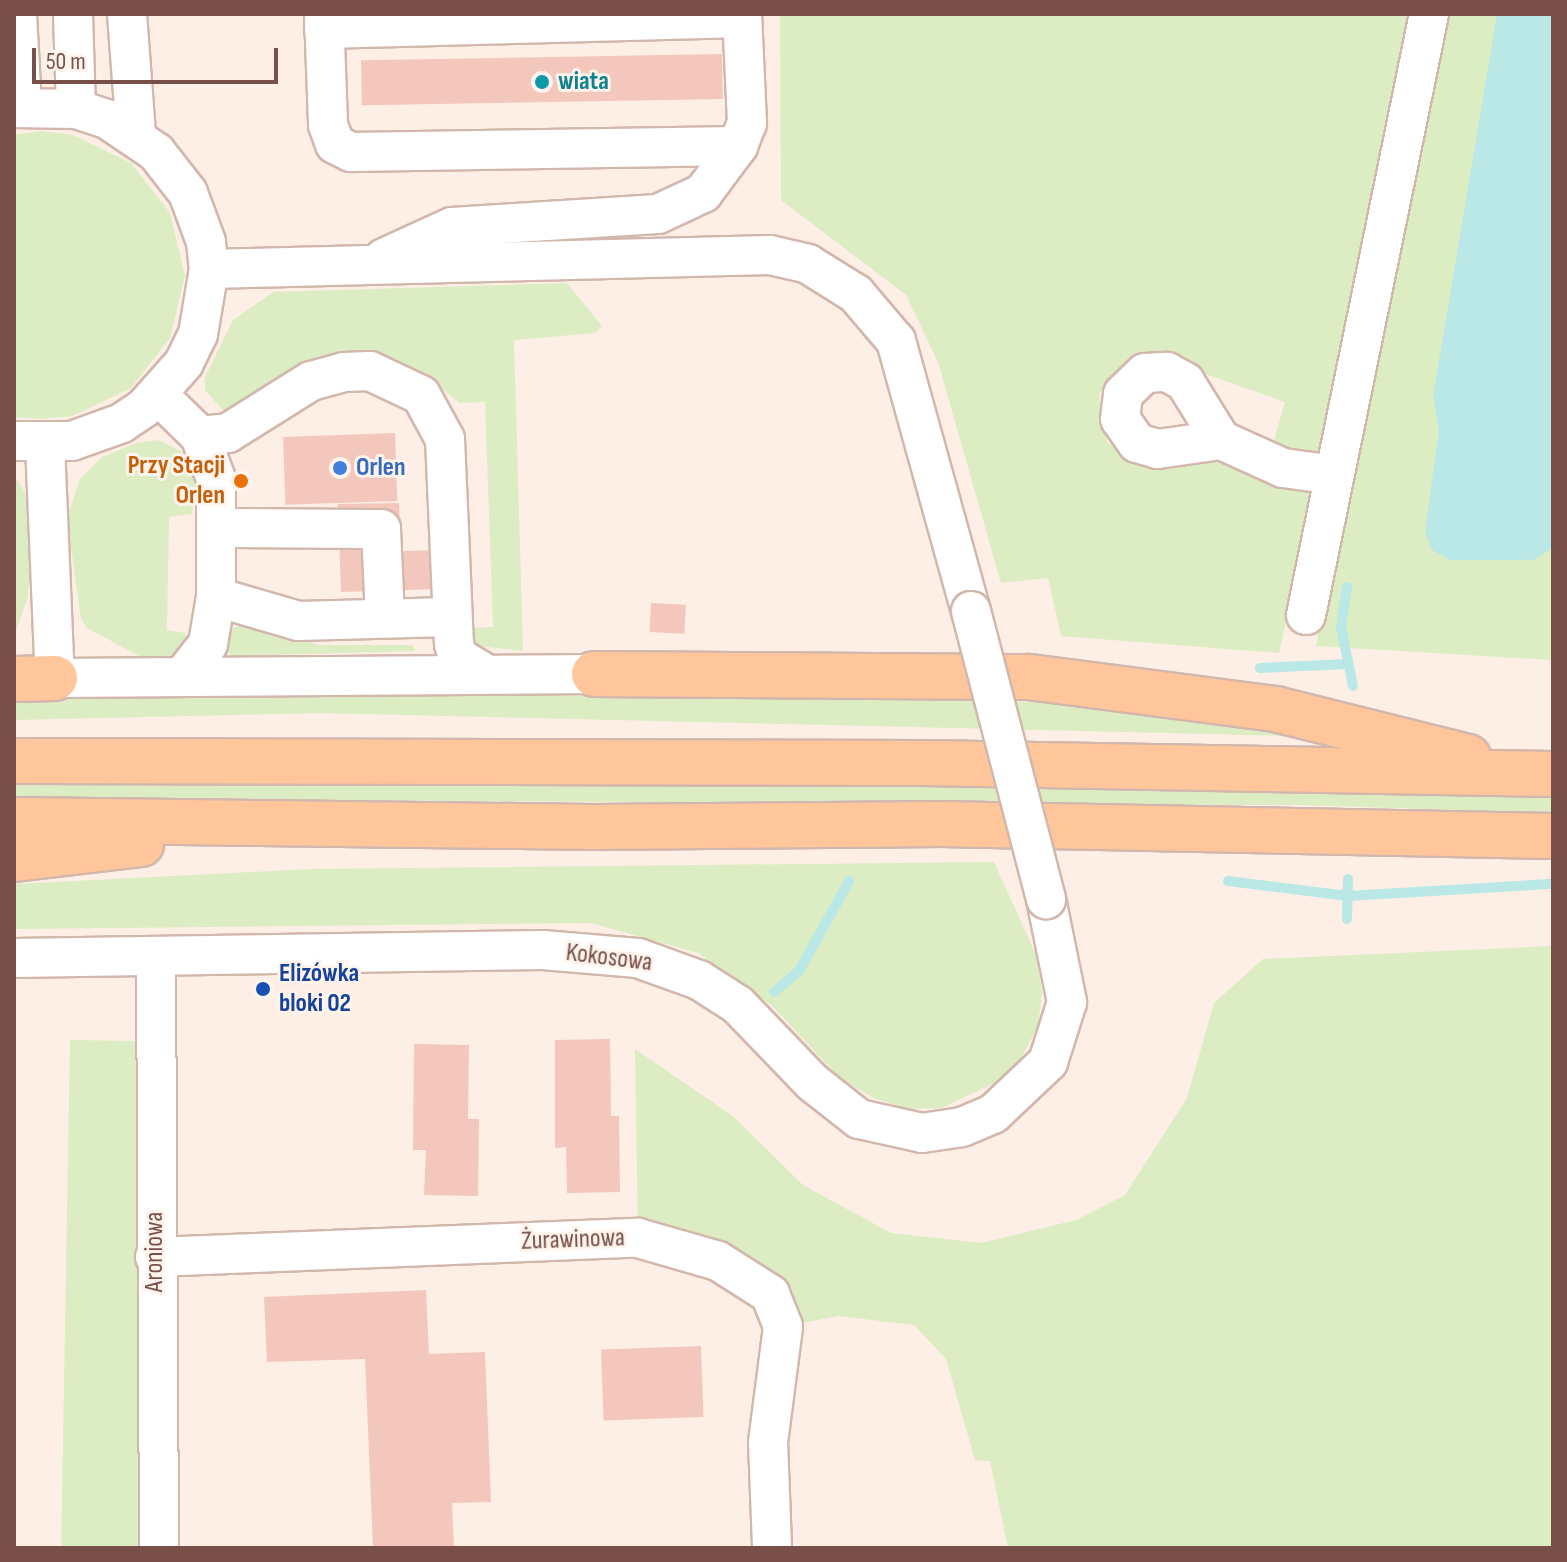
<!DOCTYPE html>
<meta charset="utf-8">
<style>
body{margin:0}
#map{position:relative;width:1567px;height:1562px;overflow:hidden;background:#fdefe5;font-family:"Sofia Sans Condensed",sans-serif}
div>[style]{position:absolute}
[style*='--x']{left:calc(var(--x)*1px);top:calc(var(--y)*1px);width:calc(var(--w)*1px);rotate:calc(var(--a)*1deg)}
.green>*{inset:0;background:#dcecc3;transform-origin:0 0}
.water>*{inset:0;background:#b9e8e6}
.stream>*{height:10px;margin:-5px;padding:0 5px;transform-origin:5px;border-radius:5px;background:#b9e8e6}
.building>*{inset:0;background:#f4c7bc;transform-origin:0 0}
.roads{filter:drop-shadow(2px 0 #d2b7ad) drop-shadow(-2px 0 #d2b7ad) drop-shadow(0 2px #d2b7ad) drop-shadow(0 -2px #d2b7ad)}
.minor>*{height:38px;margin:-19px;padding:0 19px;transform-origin:19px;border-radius:19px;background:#fff}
.major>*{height:44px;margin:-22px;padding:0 22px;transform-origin:22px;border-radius:22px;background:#ffc69b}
.bridges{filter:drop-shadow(2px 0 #d2b7ad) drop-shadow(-2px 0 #d2b7ad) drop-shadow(0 2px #d2b7ad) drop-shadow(0 -2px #d2b7ad)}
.minor-bridge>*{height:38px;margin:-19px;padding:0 19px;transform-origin:19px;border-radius:19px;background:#fff}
.dots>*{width:22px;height:22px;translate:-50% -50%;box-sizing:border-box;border:4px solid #fff4ed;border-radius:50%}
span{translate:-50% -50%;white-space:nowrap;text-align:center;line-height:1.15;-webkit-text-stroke:6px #fff4ed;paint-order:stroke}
.culture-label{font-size:26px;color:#0d838f;font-weight:700}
.left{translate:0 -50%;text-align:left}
.food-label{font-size:26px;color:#c56008;font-weight:700}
.right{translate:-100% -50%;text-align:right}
.shop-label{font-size:26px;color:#366cbe;font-weight:700}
.street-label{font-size:26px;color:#785049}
.transit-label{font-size:26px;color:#164399;font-weight:700}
.frame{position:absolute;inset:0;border:16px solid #785049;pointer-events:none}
.scale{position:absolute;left:32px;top:48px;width:246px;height:36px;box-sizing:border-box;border:4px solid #785049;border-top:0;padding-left:10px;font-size:24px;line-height:28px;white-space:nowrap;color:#785049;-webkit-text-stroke:6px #fff4ed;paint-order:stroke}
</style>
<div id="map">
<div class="green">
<div style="clip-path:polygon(evenodd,780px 14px,1424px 14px,1279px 653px,1061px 636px,1048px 578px,1001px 583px,938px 362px,906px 295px,781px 200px,780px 14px,1157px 357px,1285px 402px,1266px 468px,1240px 458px,1127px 455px,1107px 442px,1099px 394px,1125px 366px,1157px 357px)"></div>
<div style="clip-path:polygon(1446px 14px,1553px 14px,1553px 660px,1316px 646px)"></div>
<div style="clip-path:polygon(41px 131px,73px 135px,131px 163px,170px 213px,185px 276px,170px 338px,131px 388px,73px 416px,41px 419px,14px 417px,14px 135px)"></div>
<div style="clip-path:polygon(567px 283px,602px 326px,595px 333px,514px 340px,523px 651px,478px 646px,465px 628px,493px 627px,485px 402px,460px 403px,416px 369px,358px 351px,302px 367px,235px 414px,222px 409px,205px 390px,205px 377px,233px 320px,273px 292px)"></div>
<div style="clip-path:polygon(159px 440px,182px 452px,196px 483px,192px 514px,169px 517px,167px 630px,185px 633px,190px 642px,175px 658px,143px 658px,87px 628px,81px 619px,67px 518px,80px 479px,101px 458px,135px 443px)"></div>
<div style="clip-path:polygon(14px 475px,27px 496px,32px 540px,28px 597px,14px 636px)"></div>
<div style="clip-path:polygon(255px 621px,318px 645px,412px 645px,416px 651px,232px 656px,221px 644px,225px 630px)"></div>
<div style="clip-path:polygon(325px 693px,1128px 703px,1332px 737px,319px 713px,14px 720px,14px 698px)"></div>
<div style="clip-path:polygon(14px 782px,806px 783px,1553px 793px,1553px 813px,1297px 805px,14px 799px)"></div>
<div style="clip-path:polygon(994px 862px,1036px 955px,1042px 992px,1038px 1026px,1020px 1060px,999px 1081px,941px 1108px,909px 1109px,873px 1098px,840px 1078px,771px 1005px,698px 953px,591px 923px,14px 929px,14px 884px,311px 869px)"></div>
<div style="clip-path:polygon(1553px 946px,1553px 1548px,1008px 1548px,990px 1461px,975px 1460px,946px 1359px,914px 1325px,838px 1316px,783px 1327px,770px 1294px,638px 1238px,635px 1049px,734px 1117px,803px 1185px,891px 1233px,981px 1243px,1076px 1220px,1125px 1195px,1187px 1098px,1214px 1003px,1263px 959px)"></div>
<div style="left:70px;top:1040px;width:107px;height:508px;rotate:1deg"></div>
</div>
<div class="water">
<div style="clip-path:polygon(1497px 14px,1553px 14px,1553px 548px,1533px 560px,1450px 560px,1432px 550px,1425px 532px,1439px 431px,1433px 396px)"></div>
</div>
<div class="stream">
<div style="--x:1347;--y:587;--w:40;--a:98.5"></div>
<div style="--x:1341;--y:627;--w:60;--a:78.5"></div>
<div style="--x:1260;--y:668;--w:88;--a:-2.6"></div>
<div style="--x:1228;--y:881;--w:121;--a:7.1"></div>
<div style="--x:1348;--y:896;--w:205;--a:-3.4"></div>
<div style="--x:1347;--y:919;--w:40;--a:-88.6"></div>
<div style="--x:774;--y:992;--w:33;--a:-40"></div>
<div style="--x:799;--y:971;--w:103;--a:-60.9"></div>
</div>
<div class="building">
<div style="left:722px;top:54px;width:45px;height:361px;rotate:89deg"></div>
<div style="left:395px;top:433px;width:68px;height:112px;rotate:88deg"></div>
<div style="clip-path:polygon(399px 503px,401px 551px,439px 550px,440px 589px,341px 592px,338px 504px)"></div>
<div style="left:651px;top:603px;width:35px;height:29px;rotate:3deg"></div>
<div style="clip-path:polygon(610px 1039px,611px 1116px,619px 1116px,620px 1192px,567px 1193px,566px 1147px,555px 1148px,555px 1040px)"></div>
<div style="clip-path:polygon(414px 1044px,469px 1045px,468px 1119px,479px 1119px,478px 1196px,424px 1195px,426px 1150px,413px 1150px)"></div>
<div style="clip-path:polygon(426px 1290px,429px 1354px,485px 1352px,491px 1502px,452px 1503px,454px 1548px,373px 1548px,365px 1359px,267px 1362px,264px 1297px)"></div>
<div style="left:701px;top:1346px;width:71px;height:100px;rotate:88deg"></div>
</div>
<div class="roads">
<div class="minor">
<div style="--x:17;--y:14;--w:92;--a:86.9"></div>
<div style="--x:73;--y:14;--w:95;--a:88.2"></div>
<div style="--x:127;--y:14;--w:121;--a:85.7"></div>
<div style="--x:324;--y:14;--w:111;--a:87.9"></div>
<div style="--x:328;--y:125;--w:20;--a:70"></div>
<div style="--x:335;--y:144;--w:18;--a:27"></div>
<div style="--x:351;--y:152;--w:387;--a:-0.9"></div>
<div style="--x:738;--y:146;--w:25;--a:-69"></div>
<div style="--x:747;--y:123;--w:109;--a:-92.6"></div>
<div style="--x:324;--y:29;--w:418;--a:-1.5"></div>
<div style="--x:14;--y:108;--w:62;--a:0.9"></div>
<div style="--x:76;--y:109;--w:33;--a:18"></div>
<div style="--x:107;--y:119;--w:59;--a:34"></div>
<div style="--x:156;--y:152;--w:52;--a:52"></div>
<div style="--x:188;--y:193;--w:52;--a:69.8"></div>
<div style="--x:206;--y:242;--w:27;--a:84"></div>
<div style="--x:209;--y:269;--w:66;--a:99.6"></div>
<div style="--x:198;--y:334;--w:32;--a:116"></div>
<div style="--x:184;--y:363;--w:60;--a:131.6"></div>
<div style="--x:144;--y:408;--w:27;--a:146"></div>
<div style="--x:122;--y:423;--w:53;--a:160.2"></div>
<div style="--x:72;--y:441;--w:58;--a:180"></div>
<div style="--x:384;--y:258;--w:75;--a:-24.5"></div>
<div style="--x:452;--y:227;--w:206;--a:-3.6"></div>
<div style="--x:658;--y:214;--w:50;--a:-25"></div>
<div style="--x:703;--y:193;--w:59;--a:-53.3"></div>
<div style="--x:209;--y:269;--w:561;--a:-1.43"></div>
<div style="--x:770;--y:255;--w:39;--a:13"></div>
<div style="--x:808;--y:264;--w:57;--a:32"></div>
<div style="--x:856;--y:294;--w:62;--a:49.6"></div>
<div style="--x:896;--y:341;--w:280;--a:74.5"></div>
<div style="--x:158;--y:395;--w:59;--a:44.3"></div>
<div style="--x:200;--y:436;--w:46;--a:69.6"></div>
<div style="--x:216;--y:479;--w:118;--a:90"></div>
<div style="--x:216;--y:597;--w:48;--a:99.7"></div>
<div style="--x:208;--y:644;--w:39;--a:128"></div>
<div style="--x:200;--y:436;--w:28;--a:-6"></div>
<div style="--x:228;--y:433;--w:98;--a:-32.1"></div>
<div style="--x:311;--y:381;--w:34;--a:-15"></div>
<div style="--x:344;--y:372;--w:26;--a:-2"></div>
<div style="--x:370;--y:371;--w:56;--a:25.2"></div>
<div style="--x:421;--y:395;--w:50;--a:61.4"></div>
<div style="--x:445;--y:439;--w:205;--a:87.5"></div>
<div style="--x:454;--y:644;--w:14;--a:73"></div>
<div style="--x:458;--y:657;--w:31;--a:31"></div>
<div style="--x:1221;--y:440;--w:64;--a:171.9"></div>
<div style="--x:1158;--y:449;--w:22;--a:-164"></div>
<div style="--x:1137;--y:443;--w:29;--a:-125"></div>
<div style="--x:1120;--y:419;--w:25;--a:-83"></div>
<div style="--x:1123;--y:394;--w:30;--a:-44"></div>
<div style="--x:1145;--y:373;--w:22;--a:-3"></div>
<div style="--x:1167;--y:372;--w:21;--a:29"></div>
<div style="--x:1185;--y:382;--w:68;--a:58.2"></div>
<div style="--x:1221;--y:440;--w:68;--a:24.3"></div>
<div style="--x:1283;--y:468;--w:51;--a:7.8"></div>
<div style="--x:45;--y:444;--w:234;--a:87.6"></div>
<div style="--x:55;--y:678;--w:539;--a:-0.43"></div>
<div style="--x:219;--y:528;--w:162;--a:0.4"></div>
<div style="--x:381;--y:529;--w:89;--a:87.4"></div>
<div style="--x:216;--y:597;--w:85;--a:16.3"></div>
<div style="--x:298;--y:621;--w:152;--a:-1.5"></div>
<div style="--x:1306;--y:615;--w:613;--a:-78.43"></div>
<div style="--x:156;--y:956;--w:592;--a:89.71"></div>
<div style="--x:14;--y:958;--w:529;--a:-0.87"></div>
<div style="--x:543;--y:950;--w:95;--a:4.8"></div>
<div style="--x:638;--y:958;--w:65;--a:19.8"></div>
<div style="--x:699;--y:980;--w:46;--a:32.7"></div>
<div style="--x:738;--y:1005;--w:107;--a:46.1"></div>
<div style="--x:812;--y:1082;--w:60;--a:38.2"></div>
<div style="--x:859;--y:1119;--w:65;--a:12.5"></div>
<div style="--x:922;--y:1133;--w:40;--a:-8.5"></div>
<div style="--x:962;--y:1127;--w:34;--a:-23"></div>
<div style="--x:993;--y:1114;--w:76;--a:-43.4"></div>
<div style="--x:1048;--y:1062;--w:63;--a:-72.4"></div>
<div style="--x:1067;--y:1002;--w:105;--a:-101.5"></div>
<div style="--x:155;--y:1257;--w:483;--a:-2.3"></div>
<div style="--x:638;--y:1238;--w:83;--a:16"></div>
<div style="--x:718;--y:1261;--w:62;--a:32.4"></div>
<div style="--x:770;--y:1294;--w:35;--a:68"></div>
<div style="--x:783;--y:1327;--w:116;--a:97.4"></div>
<div style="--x:768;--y:1442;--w:106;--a:87.8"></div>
</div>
<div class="major">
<div style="--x:594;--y:674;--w:435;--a:0.4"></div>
<div style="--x:1029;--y:677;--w:248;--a:7.4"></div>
<div style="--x:1275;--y:709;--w:199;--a:14"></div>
<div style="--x:14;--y:679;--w:41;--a:-1.4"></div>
<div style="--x:14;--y:761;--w:907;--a:0.13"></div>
<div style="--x:921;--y:763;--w:632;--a:1"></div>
<div style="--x:14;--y:820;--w:580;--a:0.69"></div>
<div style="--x:594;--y:827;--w:348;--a:-0.5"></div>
<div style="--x:942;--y:824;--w:611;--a:1.13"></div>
<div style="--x:14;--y:859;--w:128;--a:-6.7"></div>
</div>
</div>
<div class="bridges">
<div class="minor-bridge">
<div style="--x:971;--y:611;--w:298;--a:75.4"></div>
</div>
</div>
<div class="dots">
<div style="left:542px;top:82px;background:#0f9aa8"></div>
<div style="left:340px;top:468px;background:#3f7fe0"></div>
<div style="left:241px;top:481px;background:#e8710a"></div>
<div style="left:263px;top:989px;background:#1a4fb4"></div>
</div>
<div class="culture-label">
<span class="left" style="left:558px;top:82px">wiata</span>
</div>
<div class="food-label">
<span class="right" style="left:225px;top:481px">Przy Stacji<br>Orlen</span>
</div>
<div class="shop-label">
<span class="left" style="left:356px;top:468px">Orlen</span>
</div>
<div class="street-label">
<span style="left:609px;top:958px;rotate:7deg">Kokosowa</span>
<span style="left:573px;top:1240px;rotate:-2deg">Żurawinowa</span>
<span style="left:155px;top:1252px;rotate:-90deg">Aroniowa</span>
</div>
<div class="transit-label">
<span class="left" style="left:279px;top:989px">Elizówka<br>bloki 02</span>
</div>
<div class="frame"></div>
<div class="scale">50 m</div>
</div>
